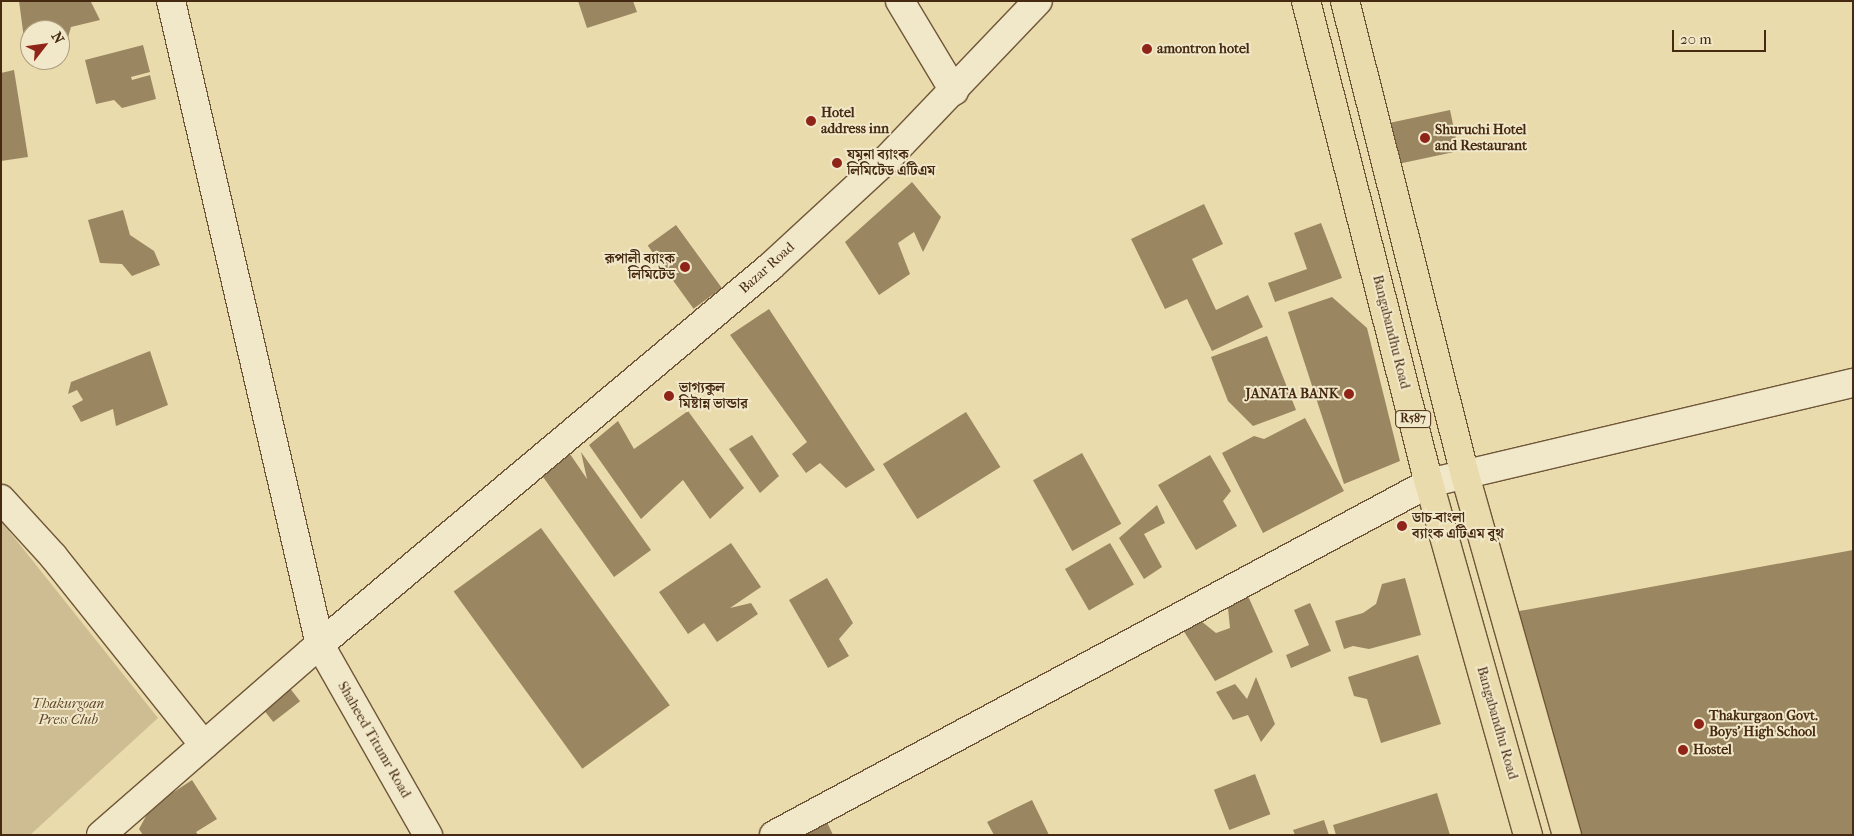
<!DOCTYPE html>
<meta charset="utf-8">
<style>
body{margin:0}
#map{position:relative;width:1854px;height:836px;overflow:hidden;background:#eadbac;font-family:"IM FELL French Canon","Noto Serif Bengali",serif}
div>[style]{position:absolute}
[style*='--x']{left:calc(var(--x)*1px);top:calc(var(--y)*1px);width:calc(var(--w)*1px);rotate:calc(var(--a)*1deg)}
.green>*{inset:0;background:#cebd92}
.building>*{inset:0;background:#9b8662;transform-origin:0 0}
.roads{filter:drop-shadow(1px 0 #6f5638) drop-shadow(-1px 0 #6f5638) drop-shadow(0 1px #6f5638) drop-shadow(0 -1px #6f5638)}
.minor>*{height:28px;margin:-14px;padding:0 14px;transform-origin:14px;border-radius:14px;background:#f1e8c9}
.major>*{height:28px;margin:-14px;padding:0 14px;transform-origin:14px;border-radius:14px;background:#eadbac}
.dots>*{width:14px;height:14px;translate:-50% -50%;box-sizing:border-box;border:2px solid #f1e8c9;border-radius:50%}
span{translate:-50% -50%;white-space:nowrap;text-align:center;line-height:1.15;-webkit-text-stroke:4px #f1e8c9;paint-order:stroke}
.shield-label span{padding:1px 4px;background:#f1e8c9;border:1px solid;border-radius:4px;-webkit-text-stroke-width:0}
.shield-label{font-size:12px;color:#462911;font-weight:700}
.poi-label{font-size:14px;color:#462911;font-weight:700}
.left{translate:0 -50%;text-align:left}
.right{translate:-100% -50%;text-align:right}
.street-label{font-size:14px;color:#462911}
.park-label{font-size:14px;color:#61472b;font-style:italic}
.frame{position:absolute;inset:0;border:2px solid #462911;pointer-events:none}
.north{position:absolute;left:20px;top:20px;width:50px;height:50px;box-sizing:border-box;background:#f1e8c9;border:1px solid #ad9c7f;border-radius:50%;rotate:60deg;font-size:14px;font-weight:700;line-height:20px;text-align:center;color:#462911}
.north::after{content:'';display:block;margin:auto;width:18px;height:22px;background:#8f2418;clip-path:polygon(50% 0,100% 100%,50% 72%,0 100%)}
.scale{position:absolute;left:1672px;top:30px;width:94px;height:22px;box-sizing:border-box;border:2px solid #462911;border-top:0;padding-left:6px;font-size:15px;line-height:18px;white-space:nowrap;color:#462911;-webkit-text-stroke:4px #f1e8c9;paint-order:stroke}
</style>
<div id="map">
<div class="green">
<div style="clip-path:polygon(1px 521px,158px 718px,30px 835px,1px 835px)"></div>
</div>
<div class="building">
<div style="clip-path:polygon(19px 1px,91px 2px,100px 20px,71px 27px,67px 41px,60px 42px,60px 30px,30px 30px,30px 45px,25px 46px)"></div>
<div style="clip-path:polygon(578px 1px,633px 1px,637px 12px,587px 28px)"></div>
<div style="clip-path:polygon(143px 45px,150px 72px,131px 77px,132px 80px,150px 75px,156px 99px,122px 108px,114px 100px,96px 104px,85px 60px)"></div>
<div style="clip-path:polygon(14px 70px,28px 157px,1px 161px,1px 73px)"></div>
<div style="left:1450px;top:110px;width:42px;height:61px;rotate:78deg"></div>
<div style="clip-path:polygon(912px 182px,941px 217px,923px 252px,914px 232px,898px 243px,910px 274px,879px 295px,845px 242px)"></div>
<div style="clip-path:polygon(1204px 204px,1223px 244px,1192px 259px,1216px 310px,1248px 295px,1263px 327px,1212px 351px,1187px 299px,1165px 309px,1131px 239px)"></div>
<div style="clip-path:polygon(123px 210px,130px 235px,154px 251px,160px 265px,132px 276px,122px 264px,100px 263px,88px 220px)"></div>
<div style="clip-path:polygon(1321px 223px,1342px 278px,1275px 302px,1268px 283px,1307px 269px,1294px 233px)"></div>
<div style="left:676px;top:225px;width:78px;height:35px;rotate:54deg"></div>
<div style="clip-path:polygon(1332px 297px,1367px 328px,1400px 461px,1344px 484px,1288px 312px)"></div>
<div style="clip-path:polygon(769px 309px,875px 470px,846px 488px,820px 463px,806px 473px,792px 454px,807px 442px,730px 335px)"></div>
<div style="clip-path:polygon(1267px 336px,1296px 410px,1253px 426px,1228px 401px,1211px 357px)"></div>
<div style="clip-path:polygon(150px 351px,168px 405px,116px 426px,113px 409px,81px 422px,72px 406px,83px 400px,77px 390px,68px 394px,71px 382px)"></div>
<div style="clip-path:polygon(688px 411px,744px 488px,710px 519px,683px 480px,641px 519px,589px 445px,618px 421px,634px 449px)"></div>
<div style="left:966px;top:412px;width:65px;height:98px;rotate:58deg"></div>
<div style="clip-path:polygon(1305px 418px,1344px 491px,1263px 533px,1222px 453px,1254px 436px,1264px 439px)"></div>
<div style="clip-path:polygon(752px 435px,779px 476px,760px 493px,729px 449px)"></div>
<div style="clip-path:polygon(581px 452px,651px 550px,614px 577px,541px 474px,570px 454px,587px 479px)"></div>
<div style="left:1082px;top:453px;width:81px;height:56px;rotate:61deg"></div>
<div style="clip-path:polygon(1210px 455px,1231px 491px,1223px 501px,1237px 526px,1196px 550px,1158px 485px)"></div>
<div style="clip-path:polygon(1157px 505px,1165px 523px,1144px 534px,1162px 567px,1144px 579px,1119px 538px)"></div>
<div style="left:541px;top:528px;width:219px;height:108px;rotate:54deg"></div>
<div style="clip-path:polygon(731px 543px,761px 587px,730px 608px,751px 603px,758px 614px,717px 642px,704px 623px,688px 634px,659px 592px)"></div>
<div style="left:1110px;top:543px;width:48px;height:52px;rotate:60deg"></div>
<div style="clip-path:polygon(1853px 550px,1853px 835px,1575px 835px,1514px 612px)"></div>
<div style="clip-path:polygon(827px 578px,853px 623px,839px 639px,849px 656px,828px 668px,789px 600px)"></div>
<div style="clip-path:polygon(1405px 578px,1421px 635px,1369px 649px,1353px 646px,1344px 649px,1335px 621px,1363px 613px,1376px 604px,1382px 584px)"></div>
<div style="clip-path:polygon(1248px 596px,1273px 652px,1215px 681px,1183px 630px,1201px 621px,1216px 633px,1230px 628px,1228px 608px)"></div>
<div style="clip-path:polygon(1310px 603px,1331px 651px,1291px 668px,1286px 655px,1309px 645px,1294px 610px)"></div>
<div style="clip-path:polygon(1418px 655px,1441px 724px,1381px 743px,1367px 699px,1354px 696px,1348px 677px)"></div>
<div style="clip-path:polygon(1256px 677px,1275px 724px,1261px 742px,1248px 715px,1233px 720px,1216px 692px,1235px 684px,1247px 699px)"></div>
<div style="left:289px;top:687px;width:18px;height:34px;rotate:52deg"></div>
<div style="left:1255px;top:774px;width:43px;height:44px;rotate:69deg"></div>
<div style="clip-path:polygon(192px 780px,217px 819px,196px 832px,198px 835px,143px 835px,139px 829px,151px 807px)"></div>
<div style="clip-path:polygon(1437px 793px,1450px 835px,1336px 835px,1333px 825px)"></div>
<div style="clip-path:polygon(1032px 800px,1049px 835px,994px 835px,987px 822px)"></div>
<div style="clip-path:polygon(826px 820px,833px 835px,793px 835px)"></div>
<div style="clip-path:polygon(1324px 820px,1329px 835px,1295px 835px,1293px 830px)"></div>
</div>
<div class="roads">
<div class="minor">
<div style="--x:171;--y:1;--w:661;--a:76.97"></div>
<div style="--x:320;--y:645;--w:219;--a:60.4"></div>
<div style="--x:900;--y:1;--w:105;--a:59"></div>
<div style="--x:1;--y:499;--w:77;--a:47.6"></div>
<div style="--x:53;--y:556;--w:242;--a:51.4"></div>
<div style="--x:101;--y:835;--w:280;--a:-41.1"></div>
<div style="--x:312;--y:651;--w:598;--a:-39.98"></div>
<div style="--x:770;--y:267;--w:156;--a:-42.7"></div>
<div style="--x:885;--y:161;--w:221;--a:-46.3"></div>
<div style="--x:774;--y:835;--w:744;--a:-28.25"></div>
<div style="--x:1429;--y:483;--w:436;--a:-13.3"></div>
</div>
<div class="major">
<div style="--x:1306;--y:1;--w:497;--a:75.7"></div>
<div style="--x:1429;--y:483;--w:366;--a:74.3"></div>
<div style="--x:1345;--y:1;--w:489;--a:75.8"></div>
<div style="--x:1465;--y:475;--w:374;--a:74.2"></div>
</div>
</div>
<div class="dots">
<div style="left:1147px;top:49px;background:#8f2418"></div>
<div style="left:811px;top:121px;background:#8f2418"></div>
<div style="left:1425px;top:138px;background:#8f2418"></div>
<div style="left:837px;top:163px;background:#8f2418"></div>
<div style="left:685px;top:267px;background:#8f2418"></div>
<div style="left:1349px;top:394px;background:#8f2418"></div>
<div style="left:669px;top:396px;background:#8f2418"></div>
<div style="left:1402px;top:526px;background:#8f2418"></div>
<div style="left:1699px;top:724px;background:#8f2418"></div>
<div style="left:1683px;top:750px;background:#8f2418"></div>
</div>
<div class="shield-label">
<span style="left:1413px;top:419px">R587</span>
</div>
<div class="poi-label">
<span class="left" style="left:1157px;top:49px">amontron hotel</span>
<span class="left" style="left:821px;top:121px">Hotel<br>address inn</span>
<span class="left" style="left:1435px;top:138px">Shuruchi Hotel<br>and Restaurant</span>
<span class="left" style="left:847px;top:163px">যমুনা ব্যাংক<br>লিমিটেড এটিএম</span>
<span class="right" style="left:675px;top:267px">রূপালী ব্যাংক<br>লিমিটেড</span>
<span class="left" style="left:679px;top:396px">ভাগ্যকুল<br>মিষ্টান্ন ভান্ডার</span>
<span class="right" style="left:1339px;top:394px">JANATA BANK</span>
<span class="left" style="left:1412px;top:526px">ডাচ-বাংলা<br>ব্যাংক এটিএম বুথ</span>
<span class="left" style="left:1709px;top:724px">Thakurgaon Govt.<br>Boys' High School</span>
<span class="left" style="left:1693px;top:750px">Hostel</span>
</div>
<div class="street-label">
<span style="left:767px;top:268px;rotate:-42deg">Bazar Road</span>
<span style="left:1391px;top:332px;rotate:76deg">Bangabandhu Road</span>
<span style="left:1497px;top:723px;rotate:74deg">Bangabandhu Road</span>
<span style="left:374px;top:740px;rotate:60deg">Shaheed Titumr Road</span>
</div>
<div class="park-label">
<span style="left:68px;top:712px">Thakurgoan<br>Press Club</span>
</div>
<div class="frame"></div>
<div class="north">N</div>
<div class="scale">20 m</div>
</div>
